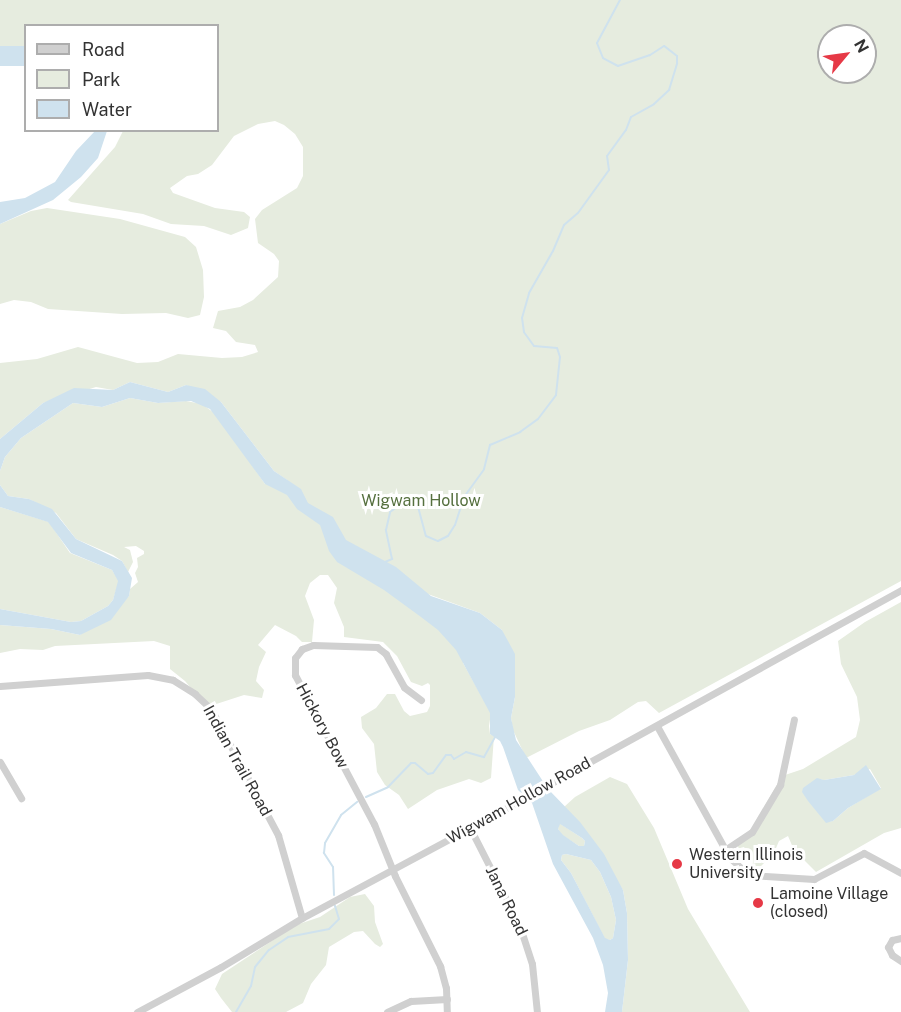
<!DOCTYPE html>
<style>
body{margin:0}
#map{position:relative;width:901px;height:1012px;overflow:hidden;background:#fff;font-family:"Public Sans",sans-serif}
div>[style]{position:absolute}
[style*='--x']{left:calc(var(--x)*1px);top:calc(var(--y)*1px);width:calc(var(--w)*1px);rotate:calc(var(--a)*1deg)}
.green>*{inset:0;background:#e6ecdf}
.water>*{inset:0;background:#cfe2ee;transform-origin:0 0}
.stream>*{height:2px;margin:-1px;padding:0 1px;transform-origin:1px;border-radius:1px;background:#cfe2ee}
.minor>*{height:7px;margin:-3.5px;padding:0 3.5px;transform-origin:3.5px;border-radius:3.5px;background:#d0d0d0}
.dots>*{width:16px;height:16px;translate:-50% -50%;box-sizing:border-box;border:3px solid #fff;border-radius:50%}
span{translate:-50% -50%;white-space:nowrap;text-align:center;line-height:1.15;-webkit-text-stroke:6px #fff;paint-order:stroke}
.park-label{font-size:16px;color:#56703f}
.street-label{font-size:16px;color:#333}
.poi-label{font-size:16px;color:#333}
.left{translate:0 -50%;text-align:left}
.legend{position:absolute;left:24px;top:24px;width:195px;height:108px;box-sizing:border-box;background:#fff;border:2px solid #adadad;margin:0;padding:8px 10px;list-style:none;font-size:18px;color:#333}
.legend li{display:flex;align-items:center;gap:12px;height:30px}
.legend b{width:30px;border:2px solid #adadad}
.north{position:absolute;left:817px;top:24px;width:60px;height:60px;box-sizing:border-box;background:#fff;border:2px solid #adadad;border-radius:50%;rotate:61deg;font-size:16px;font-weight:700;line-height:24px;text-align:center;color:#333}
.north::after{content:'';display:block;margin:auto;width:21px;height:27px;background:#e63946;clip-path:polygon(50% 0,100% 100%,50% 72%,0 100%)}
</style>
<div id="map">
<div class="green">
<div style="clip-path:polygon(evenodd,0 0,901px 0,901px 581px,659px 713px,646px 701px,638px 702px,610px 720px,579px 731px,526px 758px,513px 730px,511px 718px,515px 697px,502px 630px,480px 613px,425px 593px,474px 657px,463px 663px,491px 713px,489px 726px,490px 734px,494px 736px,491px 778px,481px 783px,469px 779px,437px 790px,408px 809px,399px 795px,385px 785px,377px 772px,374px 744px,362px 728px,361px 717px,376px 708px,387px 694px,395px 694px,404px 711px,410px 716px,427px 712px,430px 706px,430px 685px,428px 683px,422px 686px,411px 682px,397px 656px,383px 642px,344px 637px,344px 627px,334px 603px,337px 588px,328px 575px,320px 575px,310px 583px,305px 596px,314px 620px,312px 642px,302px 642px,296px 636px,275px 625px,258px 645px,266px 652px,259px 667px,256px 681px,264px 690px,262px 698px,244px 695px,207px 707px,185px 681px,170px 669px,170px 646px,154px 641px,55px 646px,43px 650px,20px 649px,0 653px,0 625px,51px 629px,80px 635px,129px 596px,130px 589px,138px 582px,135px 573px,138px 567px,137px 558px,144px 554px,144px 551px,136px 546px,124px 547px,130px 550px,133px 562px,128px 572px,122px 561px,113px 555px,76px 539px,56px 513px,29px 499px,8px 496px,0 485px,0 471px,5px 457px,21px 438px,73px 403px,102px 407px,130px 398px,158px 403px,186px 401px,202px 404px,217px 415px,265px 484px,287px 480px,274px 471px,221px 402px,186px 385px,168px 392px,130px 382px,113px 390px,96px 387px,43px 403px,0 439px,0 363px,37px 359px,78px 347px,137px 363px,158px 362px,178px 354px,222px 358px,242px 357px,258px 352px,255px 345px,236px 342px,226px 331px,213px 328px,218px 311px,240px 307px,253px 300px,278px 277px,279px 261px,274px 254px,258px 243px,255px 219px,262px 210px,297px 188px,303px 176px,303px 147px,295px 134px,284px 125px,275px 121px,258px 124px,234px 136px,212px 165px,198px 174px,187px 176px,170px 188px,173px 193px,215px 208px,244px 212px,250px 217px,248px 228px,231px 235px,204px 226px,171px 224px,143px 214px,71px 202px,68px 200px,115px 147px,123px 131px,218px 130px,218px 26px,26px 26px,25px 46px,0 46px,0 0,829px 36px,865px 36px,865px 72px,829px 72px,829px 36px)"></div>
<div style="clip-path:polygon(47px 208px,120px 219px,185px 237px,196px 247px,203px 270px,204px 297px,200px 315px,188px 318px,166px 313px,122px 314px,48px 309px,31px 302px,14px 300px,0 304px,0 224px,31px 211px)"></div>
<div style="clip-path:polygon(0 507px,49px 522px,70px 553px,112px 570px,119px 581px,113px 600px,108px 606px,81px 621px,71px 622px,0 609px)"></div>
<div style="clip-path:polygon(evenodd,901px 602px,901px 828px,884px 833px,816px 872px,794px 850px,788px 836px,779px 841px,774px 853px,759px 868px,742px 856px,737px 844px,746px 838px,782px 776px,803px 769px,856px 737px,860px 720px,857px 697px,841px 664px,838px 641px,865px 622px,901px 602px,870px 769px,881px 788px,848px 808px,833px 821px,826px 822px,804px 794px,817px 779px,824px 780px,854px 775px,870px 769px)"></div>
<div style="clip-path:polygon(610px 777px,627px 784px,654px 828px,688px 909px,750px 1012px,622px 1012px,628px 960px,627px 913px,623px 890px,564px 807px,575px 797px)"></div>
<div style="clip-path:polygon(559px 823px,582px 838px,585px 841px,584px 846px,579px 846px,562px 835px,558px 829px)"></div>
<div style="clip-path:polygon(566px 854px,591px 860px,600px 872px,611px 897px,616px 920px,613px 938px,610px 940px,605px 939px,571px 873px,561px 860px,562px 855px)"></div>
<div style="clip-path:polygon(365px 894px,374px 906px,375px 922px,383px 944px,380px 947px,375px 944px,363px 931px,354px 932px,329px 947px,326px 965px,311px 984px,303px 1003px,286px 1012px,232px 1012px,221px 998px,215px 989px,222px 974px,296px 925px,320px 917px,350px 897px)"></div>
</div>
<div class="water">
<div style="left:0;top:46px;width:25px;height:20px"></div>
<div style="clip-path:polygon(95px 131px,107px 131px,98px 158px,81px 177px,53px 200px,0 224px,0 202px,25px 198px,55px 182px,76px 151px)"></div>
<div style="clip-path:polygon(evenodd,130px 382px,168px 392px,186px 385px,205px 389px,221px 402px,274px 471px,301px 489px,308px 503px,333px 517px,346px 540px,396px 567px,431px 596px,480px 613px,502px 630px,515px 654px,515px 697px,511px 718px,516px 740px,548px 789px,580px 822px,604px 854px,623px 890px,627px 913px,628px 960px,622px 1012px,605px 1012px,608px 993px,603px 965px,593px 938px,553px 864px,532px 803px,518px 790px,503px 747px,500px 741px,490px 734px,490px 713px,456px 650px,438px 630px,421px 617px,384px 590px,337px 562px,329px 551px,320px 525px,297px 509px,287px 495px,265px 484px,210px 409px,191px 401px,158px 403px,130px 398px,102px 407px,73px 403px,21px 438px,5px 457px,0 471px,0 439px,43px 403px,74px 388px,113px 390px,130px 382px,560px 824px,582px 838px,585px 841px,584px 846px,579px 846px,563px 835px,558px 829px,560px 824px,130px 382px,566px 854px,591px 860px,600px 872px,611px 897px,616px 920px,613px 938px,610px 940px,605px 938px,571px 873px,561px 860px,562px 855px,566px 854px)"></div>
<div style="clip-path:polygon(0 485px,8px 496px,29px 499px,52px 509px,76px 539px,122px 561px,132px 578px,129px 596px,111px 620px,80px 635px,51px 629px,0 625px,0 609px,71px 622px,81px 621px,108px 606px,113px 600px,118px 581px,112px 570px,71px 553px,48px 522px,0 507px)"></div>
<div style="clip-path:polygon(866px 765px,881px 789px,848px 808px,833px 821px,826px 823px,808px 801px,802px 792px,803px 788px,817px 778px,824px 780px,854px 775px)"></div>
</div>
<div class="stream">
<div style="--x:385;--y:562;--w:8;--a:-23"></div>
<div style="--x:392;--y:559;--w:30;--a:-102"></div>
<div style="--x:386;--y:530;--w:18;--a:-77"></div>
<div style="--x:390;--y:512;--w:14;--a:-36"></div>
<div style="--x:401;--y:504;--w:16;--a:-4"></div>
<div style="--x:417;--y:503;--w:34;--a:75"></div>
<div style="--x:426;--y:536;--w:13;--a:23"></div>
<div style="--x:438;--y:541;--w:11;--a:-27"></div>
<div style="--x:448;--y:536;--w:13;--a:-58"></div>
<div style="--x:455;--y:525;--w:29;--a:-72"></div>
<div style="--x:464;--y:497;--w:34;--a:-54"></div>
<div style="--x:484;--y:469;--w:25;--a:-76"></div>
<div style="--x:490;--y:445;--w:33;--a:-23"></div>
<div style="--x:520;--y:432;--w:22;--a:-36"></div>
<div style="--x:538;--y:419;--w:30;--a:-53"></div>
<div style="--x:556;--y:395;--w:38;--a:-84"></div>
<div style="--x:560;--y:357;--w:9;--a:-108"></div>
<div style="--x:557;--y:348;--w:23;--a:-175"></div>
<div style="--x:534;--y:346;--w:17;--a:-126"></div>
<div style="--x:524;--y:332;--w:14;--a:-98"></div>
<div style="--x:522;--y:318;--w:26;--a:-74"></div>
<div style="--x:529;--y:293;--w:48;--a:-60.3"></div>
<div style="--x:553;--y:251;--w:28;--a:-67"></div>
<div style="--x:564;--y:225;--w:18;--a:-41"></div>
<div style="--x:578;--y:213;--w:53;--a:-54.2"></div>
<div style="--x:609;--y:170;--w:14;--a:-98"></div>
<div style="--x:607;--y:156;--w:32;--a:-54"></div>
<div style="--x:626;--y:130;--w:14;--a:-69"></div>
<div style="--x:631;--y:117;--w:26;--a:-29"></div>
<div style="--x:654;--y:104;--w:21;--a:-43"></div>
<div style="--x:669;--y:90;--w:28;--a:-73"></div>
<div style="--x:677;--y:63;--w:7;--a:-90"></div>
<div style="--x:677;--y:56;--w:16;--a:-142"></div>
<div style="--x:664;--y:46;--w:17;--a:147"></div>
<div style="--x:650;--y:55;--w:34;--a:161"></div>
<div style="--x:618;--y:66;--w:17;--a:-152"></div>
<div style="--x:603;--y:58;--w:16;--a:-112"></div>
<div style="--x:597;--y:43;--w:49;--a:-61.9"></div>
<div style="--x:366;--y:797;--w:24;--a:-24"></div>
<div style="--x:388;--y:787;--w:33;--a:-46"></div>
<div style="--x:411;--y:763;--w:4;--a:0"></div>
<div style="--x:415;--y:763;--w:17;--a:40"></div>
<div style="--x:428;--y:774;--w:5;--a:-11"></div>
<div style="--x:433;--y:773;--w:22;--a:-54"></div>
<div style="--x:446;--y:755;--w:5;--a:0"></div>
<div style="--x:451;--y:755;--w:5;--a:53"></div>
<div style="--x:454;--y:759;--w:14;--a:-30"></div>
<div style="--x:466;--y:752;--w:19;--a:16"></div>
<div style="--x:484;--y:757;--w:25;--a:-61"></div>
<div style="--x:334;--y:895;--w:28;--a:-92"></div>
<div style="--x:333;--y:867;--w:17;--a:-123"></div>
<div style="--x:324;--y:853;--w:10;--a:-84"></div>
<div style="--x:325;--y:843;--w:32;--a:-60"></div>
<div style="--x:341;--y:815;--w:21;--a:-39"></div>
<div style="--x:236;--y:1012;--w:30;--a:-60"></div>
<div style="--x:251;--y:986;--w:19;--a:-78"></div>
<div style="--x:255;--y:967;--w:22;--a:-51"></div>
<div style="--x:269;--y:950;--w:23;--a:-34"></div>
<div style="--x:288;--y:937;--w:42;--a:-11"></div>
<div style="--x:329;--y:929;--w:14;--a:-45"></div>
<div style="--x:339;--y:919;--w:14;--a:-107"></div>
</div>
<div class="minor">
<div style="--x:0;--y:686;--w:148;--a:-4.3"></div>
<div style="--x:148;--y:675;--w:25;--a:11"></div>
<div style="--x:173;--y:680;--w:26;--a:32"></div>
<div style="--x:195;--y:694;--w:22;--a:43"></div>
<div style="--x:211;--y:709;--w:143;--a:62"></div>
<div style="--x:278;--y:835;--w:86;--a:73.9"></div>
<div style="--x:421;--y:700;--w:21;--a:-143"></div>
<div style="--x:404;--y:687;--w:38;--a:-119"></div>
<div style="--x:386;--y:654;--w:11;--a:-142"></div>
<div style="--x:377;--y:647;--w:64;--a:-178.2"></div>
<div style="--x:313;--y:645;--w:12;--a:160"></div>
<div style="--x:302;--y:649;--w:11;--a:128"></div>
<div style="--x:295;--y:658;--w:17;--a:90"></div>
<div style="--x:295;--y:675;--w:169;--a:62.1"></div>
<div style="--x:374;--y:824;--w:56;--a:68"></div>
<div style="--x:395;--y:876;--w:101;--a:63.4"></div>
<div style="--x:440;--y:966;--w:23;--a:75"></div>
<div style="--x:446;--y:988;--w:24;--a:88"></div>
<div style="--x:657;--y:726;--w:151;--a:61.1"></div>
<div style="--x:730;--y:858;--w:25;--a:42"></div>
<div style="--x:749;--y:875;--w:65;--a:3.5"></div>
<div style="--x:814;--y:879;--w:56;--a:-27.5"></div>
<div style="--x:864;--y:853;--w:42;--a:28.4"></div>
<div style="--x:0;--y:762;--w:42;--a:59.7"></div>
<div style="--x:470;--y:828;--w:108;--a:63"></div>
<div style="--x:519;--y:924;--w:42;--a:72"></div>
<div style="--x:532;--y:964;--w:48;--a:84.1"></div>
<div style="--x:725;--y:850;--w:32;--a:-34"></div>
<div style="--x:752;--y:832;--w:55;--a:-59.2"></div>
<div style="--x:780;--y:785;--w:67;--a:-78"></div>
<div style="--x:901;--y:938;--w:9;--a:167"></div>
<div style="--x:892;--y:940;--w:8;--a:120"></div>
<div style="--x:888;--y:947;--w:9;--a:63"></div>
<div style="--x:892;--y:955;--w:11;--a:34"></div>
<div style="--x:137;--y:1012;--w:95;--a:-28.2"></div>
<div style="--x:221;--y:967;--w:95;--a:-31.2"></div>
<div style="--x:302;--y:918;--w:191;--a:-28.2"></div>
<div style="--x:470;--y:828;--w:492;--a:-28.9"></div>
<div style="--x:387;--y:1012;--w:26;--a:-25"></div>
<div style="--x:411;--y:1001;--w:36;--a:-3"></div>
</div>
<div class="dots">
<div style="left:677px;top:864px;background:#e63946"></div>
<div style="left:758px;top:903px;background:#e63946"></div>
</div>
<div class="park-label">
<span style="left:421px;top:501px">Wigwam Hollow</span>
</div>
<div class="street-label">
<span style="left:322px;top:726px;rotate:62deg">Hickory Bow</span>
<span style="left:237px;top:761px;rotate:61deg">Indian Trail Road</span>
<span style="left:519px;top:801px;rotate:-29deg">Wigwam Hollow Road</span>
<span style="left:506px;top:901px;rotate:64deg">Jana Road</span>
</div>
<div class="poi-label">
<span class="left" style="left:689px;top:864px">Western Illinois<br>University</span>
<span class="left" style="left:770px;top:903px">Lamoine Village<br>(closed)</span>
</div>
<ul class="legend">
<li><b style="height:8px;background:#d0d0d0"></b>Road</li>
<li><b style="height:16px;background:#e6ecdf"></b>Park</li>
<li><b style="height:16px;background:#cfe2ee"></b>Water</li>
</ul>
<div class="north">N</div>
</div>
